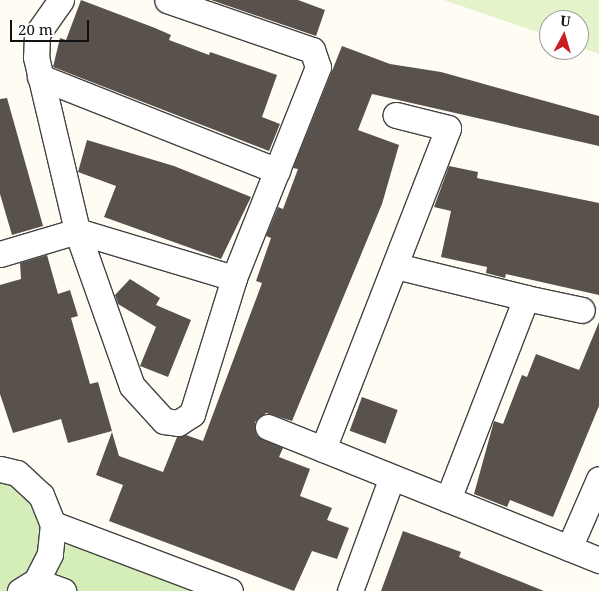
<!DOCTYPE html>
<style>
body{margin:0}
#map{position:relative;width:599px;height:591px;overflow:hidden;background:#fffdf3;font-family:"Noto Serif",serif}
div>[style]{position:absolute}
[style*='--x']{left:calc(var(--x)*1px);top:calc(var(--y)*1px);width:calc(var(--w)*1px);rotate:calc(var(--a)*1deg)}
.green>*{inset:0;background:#d4edb9}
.pitch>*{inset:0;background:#e5f3cb}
.building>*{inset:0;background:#59514b;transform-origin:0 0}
.roads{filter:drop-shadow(1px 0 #434343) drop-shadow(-1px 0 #434343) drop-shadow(0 1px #434343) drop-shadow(0 -1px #434343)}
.minor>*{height:25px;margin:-12.5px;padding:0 12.5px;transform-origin:12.5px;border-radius:12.5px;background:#fff}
span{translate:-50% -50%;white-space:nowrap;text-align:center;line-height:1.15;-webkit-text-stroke:5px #fff;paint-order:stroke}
.north{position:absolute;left:539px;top:10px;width:50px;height:50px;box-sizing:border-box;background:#fff;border:1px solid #9f9f9f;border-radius:50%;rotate:6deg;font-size:14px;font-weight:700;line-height:20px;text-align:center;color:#101010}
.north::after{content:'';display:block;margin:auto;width:18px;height:22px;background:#ca1e25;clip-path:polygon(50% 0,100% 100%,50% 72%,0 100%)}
.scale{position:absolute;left:10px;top:20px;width:79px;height:22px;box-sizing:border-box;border:2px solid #101010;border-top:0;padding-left:6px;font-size:15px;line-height:18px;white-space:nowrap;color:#101010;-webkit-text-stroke:4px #fff;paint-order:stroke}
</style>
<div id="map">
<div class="green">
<div style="clip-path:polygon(0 469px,53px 524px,230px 591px,0 591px)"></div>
</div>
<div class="pitch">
<div style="clip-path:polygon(444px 0,599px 0,599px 54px,579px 47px,579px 20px,549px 20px,549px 36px)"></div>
</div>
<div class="building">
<div style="clip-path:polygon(81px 0,155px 28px,171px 35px,169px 40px,209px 55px,210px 52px,277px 75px,262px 117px,280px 124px,269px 151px,53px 67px,60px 38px,66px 40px)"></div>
<div style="clip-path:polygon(211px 0,298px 0,325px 10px,316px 36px)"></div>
<div style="clip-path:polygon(342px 46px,390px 64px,441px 72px,599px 116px,599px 146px,372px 94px,358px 130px,399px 145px,382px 204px,292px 421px,266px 413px,255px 422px,257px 436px,283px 448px,279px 457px,310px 469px,300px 496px,332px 508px,327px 520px,349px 528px,337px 559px,312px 551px,294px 591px,109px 521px,123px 485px,96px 475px,112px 432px,119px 456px,163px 472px,177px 437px,186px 435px,203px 441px,262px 283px,256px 281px,271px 238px,266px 236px,278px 207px,283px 209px,298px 169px,293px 168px)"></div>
<div style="clip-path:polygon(7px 98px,43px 226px,12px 235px,0 194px,0 99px)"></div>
<div style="clip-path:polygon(87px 140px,174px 166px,251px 197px,221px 259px,104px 217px,116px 186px,78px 172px)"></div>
<div style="clip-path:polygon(449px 166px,478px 172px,477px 178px,599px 203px,599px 295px,506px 274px,505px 278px,486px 273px,487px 267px,441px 257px,451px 211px,434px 207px)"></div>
<div style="clip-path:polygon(47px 255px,58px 294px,70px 290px,78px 316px,71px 318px,90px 384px,98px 382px,112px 431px,68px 443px,61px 419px,13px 433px,0 394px,0 285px,21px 279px,20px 263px)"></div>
<div style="clip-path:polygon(130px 279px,160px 298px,156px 305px,191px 320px,168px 377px,140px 366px,156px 327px,118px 304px,115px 295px)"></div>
<div style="clip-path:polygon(599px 322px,599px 406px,553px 517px,510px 500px,507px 507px,474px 494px,494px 421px,503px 424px,522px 375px,527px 377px,536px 354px,579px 370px)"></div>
<div style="left:362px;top:397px;width:38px;height:36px;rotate:20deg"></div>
<div style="clip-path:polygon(403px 531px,461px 552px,459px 557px,544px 591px,381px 591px)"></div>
</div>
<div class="roads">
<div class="minor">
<div style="--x:61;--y:0;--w:42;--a:125.2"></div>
<div style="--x:37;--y:34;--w:23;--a:92"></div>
<div style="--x:36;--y:57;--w:179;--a:76.7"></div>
<div style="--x:77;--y:231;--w:164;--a:70.5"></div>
<div style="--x:132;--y:386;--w:47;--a:47.6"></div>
<div style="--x:164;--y:421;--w:14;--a:8"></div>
<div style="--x:178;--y:423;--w:17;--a:-33"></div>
<div style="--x:192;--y:414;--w:142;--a:-72.8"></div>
<div style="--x:234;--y:278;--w:227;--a:-68.3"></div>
<div style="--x:318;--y:67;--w:18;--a:-109"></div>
<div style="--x:312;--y:50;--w:153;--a:-161"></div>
<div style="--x:40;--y:77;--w:255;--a:21.6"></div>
<div style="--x:0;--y:254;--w:80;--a:-16.6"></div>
<div style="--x:77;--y:231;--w:164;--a:16.7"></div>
<div style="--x:396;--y:266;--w:134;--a:13.8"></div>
<div style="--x:526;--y:298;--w:216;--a:111.2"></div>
<div style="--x:526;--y:298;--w:57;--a:12.1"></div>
<div style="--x:268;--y:427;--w:357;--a:21.9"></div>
<div style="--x:323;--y:449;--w:344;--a:-68.7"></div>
<div style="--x:448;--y:128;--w:54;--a:-166"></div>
<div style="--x:0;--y:469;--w:17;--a:13"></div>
<div style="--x:17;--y:473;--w:33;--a:43"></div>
<div style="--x:41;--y:495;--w:31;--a:68"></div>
<div style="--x:53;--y:524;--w:30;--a:96"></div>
<div style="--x:50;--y:554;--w:30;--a:117"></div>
<div style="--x:36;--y:581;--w:19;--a:148"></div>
<div style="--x:53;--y:524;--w:189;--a:20.7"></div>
<div style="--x:569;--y:548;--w:75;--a:-66.5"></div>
<div style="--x:36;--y:581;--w:29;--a:20"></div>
<div style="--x:350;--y:591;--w:121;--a:-69.8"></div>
</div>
</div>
<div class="north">U</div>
<div class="scale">20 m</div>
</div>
